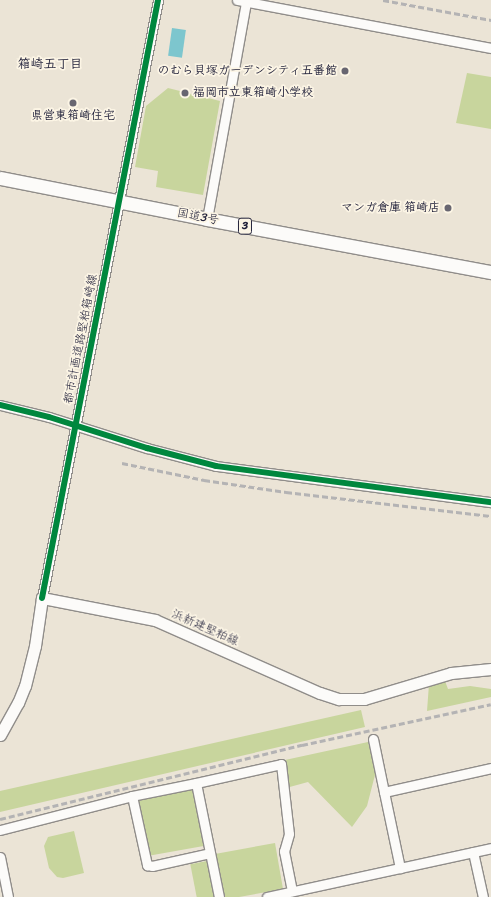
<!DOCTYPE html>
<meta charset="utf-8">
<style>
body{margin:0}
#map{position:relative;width:491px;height:897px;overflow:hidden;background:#ebe4d6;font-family:Sriracha,"Klee One",sans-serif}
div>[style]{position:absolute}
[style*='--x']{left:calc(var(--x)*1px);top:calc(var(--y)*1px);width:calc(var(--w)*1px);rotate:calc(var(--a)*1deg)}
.green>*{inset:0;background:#c8d59d;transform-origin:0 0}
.water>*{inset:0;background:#7dc6ce;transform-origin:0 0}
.roads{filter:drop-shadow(1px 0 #908d8a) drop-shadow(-1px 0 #908d8a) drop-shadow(0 1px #908d8a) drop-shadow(0 -1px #908d8a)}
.minor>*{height:9px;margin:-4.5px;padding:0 4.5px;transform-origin:4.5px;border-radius:4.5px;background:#fcfbf9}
.major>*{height:11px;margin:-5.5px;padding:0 5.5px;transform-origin:5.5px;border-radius:5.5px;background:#fcfbf9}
.highway>*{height:13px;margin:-6.5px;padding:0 6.5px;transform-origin:6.5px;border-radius:6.5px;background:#fcfbf9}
.rail>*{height:2.5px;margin-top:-1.25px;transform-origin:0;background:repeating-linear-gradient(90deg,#b4b3b4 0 6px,transparent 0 9px)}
.cycleway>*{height:6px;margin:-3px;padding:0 3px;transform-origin:3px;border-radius:3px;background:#00873e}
.dots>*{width:11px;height:11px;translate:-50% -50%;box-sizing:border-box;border:2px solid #fcf5e5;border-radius:50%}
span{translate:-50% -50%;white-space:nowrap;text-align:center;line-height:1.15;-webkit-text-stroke:3.5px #fcf5e5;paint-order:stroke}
.shield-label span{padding:1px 3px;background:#fcf5e5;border:1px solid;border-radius:3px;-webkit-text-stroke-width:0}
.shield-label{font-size:11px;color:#22223b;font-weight:700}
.poi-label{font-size:12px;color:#22223b;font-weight:700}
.right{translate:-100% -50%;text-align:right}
.left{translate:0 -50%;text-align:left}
.street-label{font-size:12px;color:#22223b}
.neighbourhood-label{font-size:13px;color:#22223b;font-weight:700}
</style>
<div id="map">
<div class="green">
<div style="clip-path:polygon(467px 73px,491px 77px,491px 129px,456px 123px)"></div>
<div style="clip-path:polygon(168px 88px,220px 101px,203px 195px,156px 187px,158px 171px,135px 167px,146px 106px)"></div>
<div style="clip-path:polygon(445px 681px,448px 689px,470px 686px,491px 689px,491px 697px,427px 711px,429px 684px)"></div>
<div style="clip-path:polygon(361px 710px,365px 727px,0 812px,0 791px)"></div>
<div style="clip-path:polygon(368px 742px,376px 771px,367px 806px,352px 827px,308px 782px,286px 788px,285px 760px)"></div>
<div style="left:193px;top:786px;width:61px;height:57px;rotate:80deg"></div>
<div style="clip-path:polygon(74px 831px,84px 873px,63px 878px,57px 877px,49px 868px,44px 846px,48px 837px)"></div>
<div style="clip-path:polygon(275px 843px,283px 889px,239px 897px,223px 897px,215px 854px)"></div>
<div style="left:207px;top:861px;width:37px;height:17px;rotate:79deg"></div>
</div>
<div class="water">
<div style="left:172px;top:28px;width:14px;height:28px;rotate:8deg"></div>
</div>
<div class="roads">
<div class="minor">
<div style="--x:237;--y:0;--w:258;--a:10.7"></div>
<div style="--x:207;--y:219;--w:220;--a:-79.8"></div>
<div style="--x:0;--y:405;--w:50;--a:13.8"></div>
<div style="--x:49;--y:417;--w:103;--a:17.6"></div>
<div style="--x:147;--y:448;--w:71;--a:14.6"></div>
<div style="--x:216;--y:466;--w:277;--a:7.5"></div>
<div style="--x:42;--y:598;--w:609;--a:-79.02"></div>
<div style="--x:373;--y:739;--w:54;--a:78.3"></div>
<div style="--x:384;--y:792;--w:110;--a:-12.6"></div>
<div style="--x:196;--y:783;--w:65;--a:168.5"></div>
<div style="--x:132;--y:796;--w:71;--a:77.7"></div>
<div style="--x:147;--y:865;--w:5;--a:11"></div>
<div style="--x:152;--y:866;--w:59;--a:-12.6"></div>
<div style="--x:384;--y:792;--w:78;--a:78.1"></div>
<div style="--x:0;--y:830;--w:136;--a:-14.4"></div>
<div style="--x:473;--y:852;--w:46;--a:77.5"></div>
<div style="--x:0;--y:857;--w:41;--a:78.7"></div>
<div style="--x:219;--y:897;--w:116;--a:-101.4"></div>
<div style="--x:196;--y:783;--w:87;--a:-12.6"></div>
<div style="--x:281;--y:764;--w:70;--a:83.5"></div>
<div style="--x:289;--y:834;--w:18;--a:106"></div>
<div style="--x:284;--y:851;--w:41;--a:78.7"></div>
<div style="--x:267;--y:897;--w:229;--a:-12.3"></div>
</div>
<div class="major">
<div style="--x:0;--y:735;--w:37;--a:-61"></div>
<div style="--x:18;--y:703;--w:18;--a:-68"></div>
<div style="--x:25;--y:686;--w:41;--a:-76"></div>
<div style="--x:35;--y:646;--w:49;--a:-81.7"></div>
<div style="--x:42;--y:598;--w:115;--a:11"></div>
<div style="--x:155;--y:620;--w:180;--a:23.9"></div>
<div style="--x:320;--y:693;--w:20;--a:18"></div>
<div style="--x:339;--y:699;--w:25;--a:0"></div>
<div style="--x:364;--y:699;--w:91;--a:-16.6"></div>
<div style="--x:451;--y:673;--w:40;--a:-5.7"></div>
</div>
<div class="highway">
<div style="--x:0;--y:178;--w:211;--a:11.2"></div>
<div style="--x:207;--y:219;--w:289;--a:10.6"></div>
</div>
</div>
<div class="rail">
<div style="--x:383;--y:0;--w:110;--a:10.5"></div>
<div style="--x:122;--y:463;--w:84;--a:11.7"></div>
<div style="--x:204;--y:480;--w:83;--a:8.3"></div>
<div style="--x:286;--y:492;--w:206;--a:6.7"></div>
<div style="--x:0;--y:819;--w:311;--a:-13.8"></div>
<div style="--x:302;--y:745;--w:193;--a:-12.2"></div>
</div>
<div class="cycleway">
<div style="--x:0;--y:405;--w:50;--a:13.8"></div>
<div style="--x:49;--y:417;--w:103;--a:17.6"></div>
<div style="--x:147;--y:448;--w:71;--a:14.6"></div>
<div style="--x:216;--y:466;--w:277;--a:7.5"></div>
<div style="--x:42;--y:598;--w:609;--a:-79.02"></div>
</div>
<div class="dots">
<div style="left:345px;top:71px;background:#686671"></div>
<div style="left:185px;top:93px;background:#686671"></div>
<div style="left:73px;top:103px;background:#686671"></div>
<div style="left:448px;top:208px;background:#686671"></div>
</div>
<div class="shield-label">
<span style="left:245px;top:226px">3</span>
</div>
<div class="poi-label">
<span class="right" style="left:337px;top:71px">のむら貝塚ガーデンシティ五番館</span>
<span class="left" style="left:193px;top:93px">福岡市立東箱崎小学校</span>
<span style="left:73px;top:116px">県営東箱崎住宅</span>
<span class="right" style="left:440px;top:208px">マンガ倉庫 箱崎店</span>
</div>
<div class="street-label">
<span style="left:198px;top:217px;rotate:11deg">国道3号</span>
<span style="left:81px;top:339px;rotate:-79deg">都市計画道路堅粕箱崎線</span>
<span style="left:205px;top:628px;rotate:24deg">浜新建堅粕線</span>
</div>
<div class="neighbourhood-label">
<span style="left:50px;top:64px">箱崎五丁目</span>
</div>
</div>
